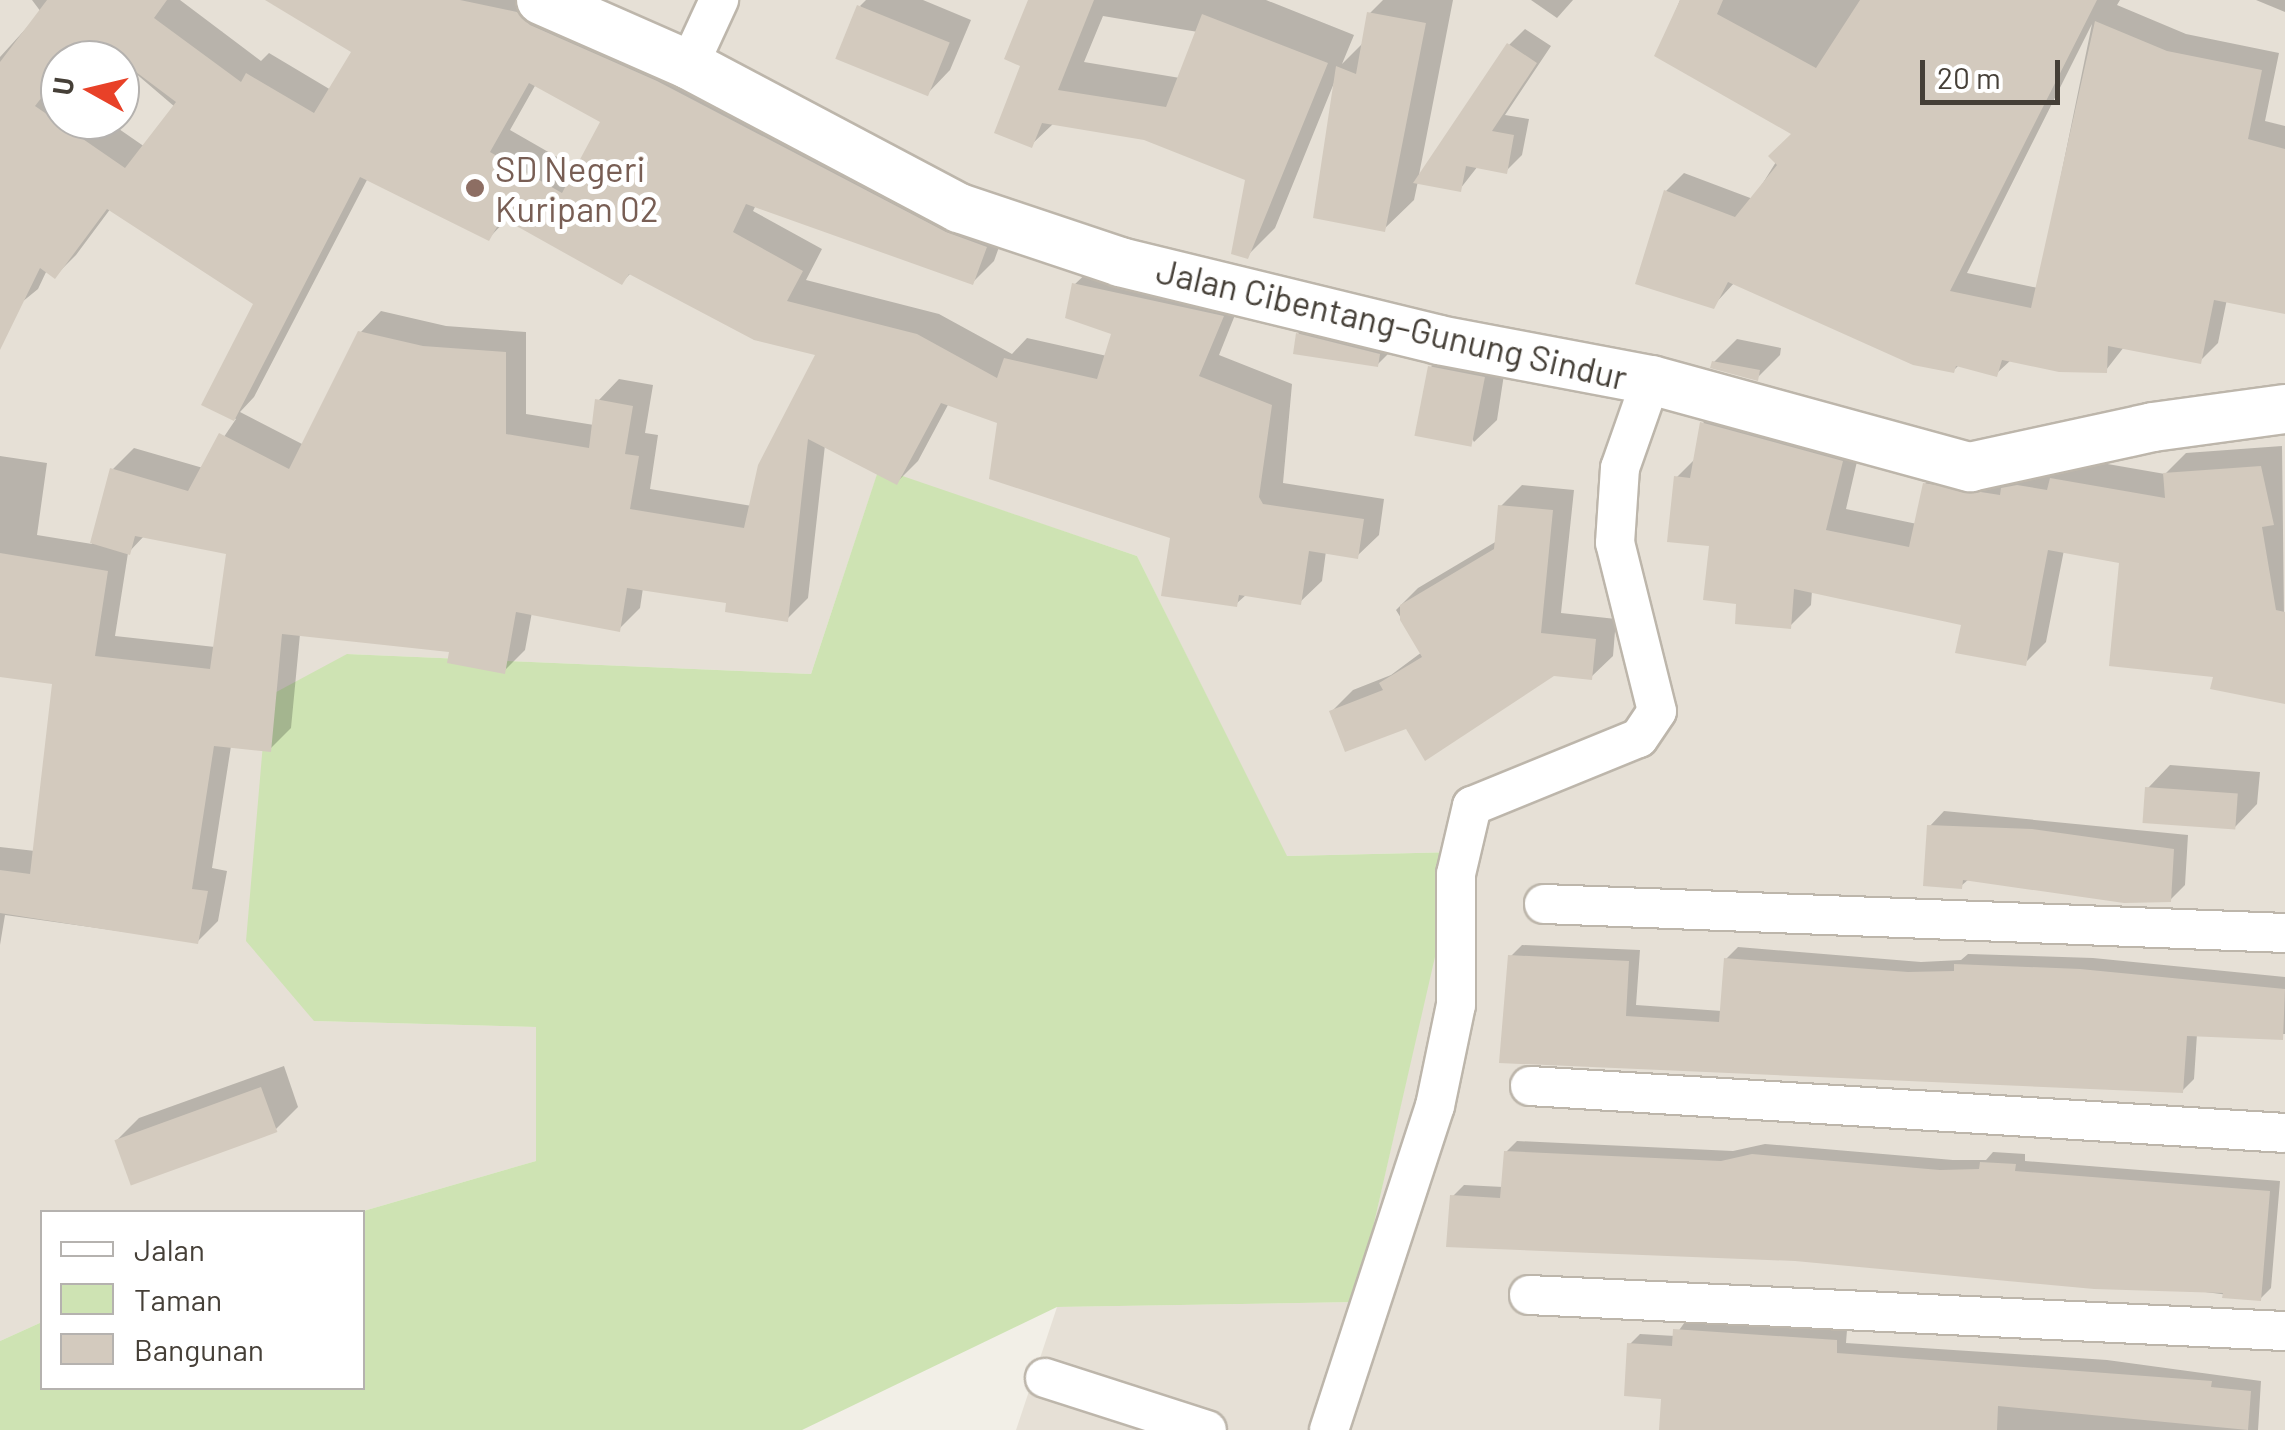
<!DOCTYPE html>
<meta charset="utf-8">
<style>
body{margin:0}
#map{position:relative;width:2285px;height:1430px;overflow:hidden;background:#f2efe7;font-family:Barlow,sans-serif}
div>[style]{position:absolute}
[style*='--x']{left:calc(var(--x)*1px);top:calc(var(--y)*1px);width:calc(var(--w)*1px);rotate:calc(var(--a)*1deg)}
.residential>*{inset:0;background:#e6e0d6}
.green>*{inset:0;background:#cee3b3}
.shadow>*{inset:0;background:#0003}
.building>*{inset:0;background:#d3cabe;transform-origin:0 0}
.roads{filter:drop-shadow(2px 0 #bdb6ab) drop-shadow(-2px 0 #bdb6ab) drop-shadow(0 2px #bdb6ab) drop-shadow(0 -2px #bdb6ab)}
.minor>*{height:38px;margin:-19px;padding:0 19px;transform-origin:19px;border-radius:19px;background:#fff}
.tertiary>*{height:48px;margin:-24px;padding:0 24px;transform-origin:24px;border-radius:24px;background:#fff}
.dots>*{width:28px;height:28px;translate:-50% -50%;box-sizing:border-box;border:5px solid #fff;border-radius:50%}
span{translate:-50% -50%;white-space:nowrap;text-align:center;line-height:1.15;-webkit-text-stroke:10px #fff;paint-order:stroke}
.education-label{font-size:35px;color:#785e54}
.left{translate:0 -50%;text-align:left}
.street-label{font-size:35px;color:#453f37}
.legend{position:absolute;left:40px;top:1210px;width:325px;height:180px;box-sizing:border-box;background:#fff;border:2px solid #b5b2af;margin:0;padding:12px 18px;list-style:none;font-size:30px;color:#453f37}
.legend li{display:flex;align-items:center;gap:20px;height:50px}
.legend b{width:50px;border:2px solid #b5b2af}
.north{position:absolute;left:40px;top:40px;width:100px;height:100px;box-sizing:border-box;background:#fff;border:2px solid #b5b2af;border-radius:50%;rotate:278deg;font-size:28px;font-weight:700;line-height:40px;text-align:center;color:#453f37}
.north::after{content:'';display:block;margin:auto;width:35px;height:45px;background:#e84128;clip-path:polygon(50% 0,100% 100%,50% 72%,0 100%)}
.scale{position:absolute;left:1920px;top:60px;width:140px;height:45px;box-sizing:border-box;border:5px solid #453f37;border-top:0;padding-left:12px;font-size:30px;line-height:35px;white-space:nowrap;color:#453f37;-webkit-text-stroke:8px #fff;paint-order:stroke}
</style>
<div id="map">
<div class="residential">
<div style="clip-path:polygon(evenodd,0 0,2285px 0,2285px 1430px,1016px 1430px,1057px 1307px,1356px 1302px,1458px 852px,1286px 856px,1137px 556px,879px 469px,811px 674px,347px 654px,314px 1021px,536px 1027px,536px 1161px,360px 1212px,42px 1212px,42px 1322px,0 1341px,0 0,60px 60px,120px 60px,120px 120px,60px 120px,60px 60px)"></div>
</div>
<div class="green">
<div style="clip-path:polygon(879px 468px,1137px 556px,1287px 856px,1459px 852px,1356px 1302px,1057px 1307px,802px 1430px,0 1430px,0 1341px,42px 1322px,42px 1388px,362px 1388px,360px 1212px,536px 1161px,536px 1027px,314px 1021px,246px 941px,267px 697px,347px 654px,811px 674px)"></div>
</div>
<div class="shadow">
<div style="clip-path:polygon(evenodd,32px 0,180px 0,261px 61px,269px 53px,331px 90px,354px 52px,293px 0,547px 0,1007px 225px,994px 261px,973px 282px,756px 205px,753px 211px,822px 249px,806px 280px,939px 314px,1012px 354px,1027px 338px,1107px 356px,1114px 333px,1074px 285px,1096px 264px,1243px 295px,1219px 355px,1292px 384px,1283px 483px,1384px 499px,1379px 535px,1357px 556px,1326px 551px,1322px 581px,1300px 602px,1247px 594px,1236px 604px,1172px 536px,1000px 421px,949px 403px,918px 461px,897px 482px,825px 445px,808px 598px,787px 619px,729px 601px,643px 588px,640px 608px,619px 629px,532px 612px,525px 650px,504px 671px,452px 650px,300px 634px,291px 728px,270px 749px,231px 746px,212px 868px,227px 871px,218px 921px,197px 942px,5px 915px,0 945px,0 847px,35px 851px,54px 682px,0 675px,0 456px,47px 463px,37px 535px,92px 544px,113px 469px,134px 448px,203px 468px,236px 419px,205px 404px,256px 303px,111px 208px,76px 255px,55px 276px,47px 270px,38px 289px,0 320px,0 57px,41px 12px,32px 0,87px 42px,120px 60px,175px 107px,145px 147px,106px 120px,60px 120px,60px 88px,54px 84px,60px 60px,73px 60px,87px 42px,32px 0,536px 84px,604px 121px,578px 169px,510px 130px,536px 84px,32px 0,368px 178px,489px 238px,508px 218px,622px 282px,631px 273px,819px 353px,752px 506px,650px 489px,658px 435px,645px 433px,653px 385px,619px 379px,598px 401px,594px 425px,526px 414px,526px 332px,446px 326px,381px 311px,360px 333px,304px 445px,240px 412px,254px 397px,368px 178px,32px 0,145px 535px,229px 552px,215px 647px,115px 636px,128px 553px,145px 535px)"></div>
<div style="clip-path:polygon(866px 0,923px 0,971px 20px,950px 70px,928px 93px,860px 6px)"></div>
<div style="clip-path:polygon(evenodd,1029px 0,1266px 0,1354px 35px,1342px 64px,1364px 42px,1370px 13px,1383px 0,1453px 0,1418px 180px,1509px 45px,1525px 29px,1551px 46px,1505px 115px,1529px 119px,1522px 155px,1506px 171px,1478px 166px,1460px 189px,1418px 181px,1414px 200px,1384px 229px,1334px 83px,1275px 228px,1247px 256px,1248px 178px,1145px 138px,1054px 123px,1031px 145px,1023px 64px,1029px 0,1103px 16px,1198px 32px,1180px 78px,1084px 62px,1103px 16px)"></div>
<div style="clip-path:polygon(1531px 0,1573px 0,1557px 18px)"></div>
<div style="clip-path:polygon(evenodd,1680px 0,2120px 0,2117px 5px,2186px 34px,2279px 53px,2265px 121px,2285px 126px,2285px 310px,2227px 299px,2218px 343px,2200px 361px,2124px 347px,2106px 370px,2012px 359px,1996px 374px,1960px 364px,1954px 370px,1735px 282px,1713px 306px,1666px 191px,1684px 173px,1753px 199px,1794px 133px,1658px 55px,1680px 0,2092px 24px,2038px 288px,1967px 273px,2092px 24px)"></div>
<div style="clip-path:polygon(2256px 0,2285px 0,2285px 12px)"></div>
<div style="clip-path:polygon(1316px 317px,1395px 347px,1377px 365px,1298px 334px)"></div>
<div style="clip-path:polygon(1737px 339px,1781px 348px,1780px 355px,1757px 378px,1714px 362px)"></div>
<div style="clip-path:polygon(1453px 344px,1507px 355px,1497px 420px,1474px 442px,1431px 367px)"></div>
<div style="clip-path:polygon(1724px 402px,1862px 440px,1846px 509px,1917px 524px,1925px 484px,1946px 463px,2073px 458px,2165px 474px,2186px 453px,2282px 446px,2285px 702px,2216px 675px,2122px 561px,2064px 550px,2046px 642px,2025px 663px,1964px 623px,1812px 590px,1811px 605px,1790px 626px,1739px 601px,1677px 477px,1696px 458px,1703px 423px)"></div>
<div style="clip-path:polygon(1522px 485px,1574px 490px,1561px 613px,1616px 619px,1613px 656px,1591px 677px,1553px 674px,1426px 758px,1407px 726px,1332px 711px,1353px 690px,1391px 675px,1422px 652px,1396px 610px,1418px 588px,1497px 541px,1501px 506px)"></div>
<div style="clip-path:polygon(2170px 765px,2260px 772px,2257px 804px,2235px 827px,2148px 788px)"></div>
<div style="clip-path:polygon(1944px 811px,2188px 835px,2185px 885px,2170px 900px,1969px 879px,1961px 886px,1930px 826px)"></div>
<div style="clip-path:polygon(1522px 945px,1640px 950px,1636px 1005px,1722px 1011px,1726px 959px,1738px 947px,1921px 962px,1961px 960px,1968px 954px,2093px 958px,2285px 977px,2285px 1034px,2197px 1034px,2194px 1079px,2182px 1091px,1501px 1060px,1511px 956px)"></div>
<div style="clip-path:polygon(284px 1066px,298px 1107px,276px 1129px,116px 1141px,139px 1118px)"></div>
<div style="clip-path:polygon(1517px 1141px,1733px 1151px,1765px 1144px,1953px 1160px,1986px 1160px,1993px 1152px,2025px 1154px,2025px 1161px,2280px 1181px,2271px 1288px,2260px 1299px,1453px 1196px,1464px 1185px,1503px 1187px,1506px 1152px)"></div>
<div style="clip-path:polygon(1687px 1319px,1847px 1330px,1846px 1343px,2107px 1360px,2261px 1381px,2258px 1430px,1662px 1430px,1664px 1397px,1630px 1344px,1640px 1334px,1675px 1336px)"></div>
</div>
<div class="building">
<div style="clip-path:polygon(evenodd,47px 0,167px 0,154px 18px,241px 82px,246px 73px,314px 113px,351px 52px,265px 0,460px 0,517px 12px,530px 25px,657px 81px,946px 232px,987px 247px,973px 285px,746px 204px,733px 232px,803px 271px,787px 301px,917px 334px,997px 378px,1004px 358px,1097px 379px,1111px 334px,1065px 318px,1072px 283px,1224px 316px,1199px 376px,1272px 405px,1259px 497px,1263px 504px,1364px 519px,1358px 559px,1309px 551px,1301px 605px,1239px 595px,1237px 607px,1161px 596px,1170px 538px,989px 479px,997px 423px,941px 403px,897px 485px,808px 439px,788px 622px,725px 612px,726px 603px,627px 588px,620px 632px,516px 612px,505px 674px,447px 663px,449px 652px,282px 634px,271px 752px,214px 746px,192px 889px,208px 891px,198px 944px,0 913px,0 870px,30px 874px,52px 684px,0 677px,0 553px,108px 571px,95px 656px,210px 669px,226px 554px,135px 536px,130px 555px,90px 543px,110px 468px,188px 491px,219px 433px,289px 469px,358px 331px,423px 346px,506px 352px,506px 434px,589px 448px,595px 399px,633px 406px,625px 454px,639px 456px,630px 509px,744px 528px,758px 465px,815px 355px,754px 340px,629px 274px,622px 285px,502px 218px,489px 241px,360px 177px,234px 421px,201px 405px,253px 304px,107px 209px,55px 279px,40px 268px,0 350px,0 62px,47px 0,84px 43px,107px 60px,120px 60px,176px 102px,125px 168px,35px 106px,60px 74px,60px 60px,70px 60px,84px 43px,47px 0,529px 83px,600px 122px,562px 193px,490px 152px,529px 83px)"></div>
<div style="clip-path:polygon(1028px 0,1094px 0,1058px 90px,1166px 107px,1202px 14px,1328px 63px,1248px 259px,1231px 254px,1245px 180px,1144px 140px,1042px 123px,1032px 148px,994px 133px,1020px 66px,1004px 59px)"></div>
<div style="clip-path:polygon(1680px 0,1723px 0,1717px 14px,1816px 68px,1860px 0,2097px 0,1950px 291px,2031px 308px,2095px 21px,2167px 51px,2262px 70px,2248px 139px,2285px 149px,2285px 314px,2214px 300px,2201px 364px,2108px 346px,2107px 373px,2059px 372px,2002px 360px,1997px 377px,1956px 366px,1954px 373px,1913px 365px,1728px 282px,1714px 309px,1635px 284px,1664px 190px,1735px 217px,1777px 165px,1768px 156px,1791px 134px,1654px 56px)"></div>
<div style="left:857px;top:5px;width:100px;height:58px;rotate:22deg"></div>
<div style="clip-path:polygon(1367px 12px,1426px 23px,1385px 232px,1313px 218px,1336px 66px,1356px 74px)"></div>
<div style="clip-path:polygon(1507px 43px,1537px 63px,1492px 131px,1514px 135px,1507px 174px,1466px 166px,1461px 192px,1413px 183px)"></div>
<div style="clip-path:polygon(1296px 333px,1380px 354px,1378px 367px,1293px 354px)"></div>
<div style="clip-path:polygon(1712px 361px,1760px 370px,1758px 381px,1710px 368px)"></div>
<div style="left:1428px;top:366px;width:58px;height:71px;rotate:11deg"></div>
<div style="clip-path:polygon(1700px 422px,1843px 461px,1826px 530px,1909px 547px,1923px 483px,2000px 495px,2001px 488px,2017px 485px,2047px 490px,2050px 478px,2165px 498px,2163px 473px,2261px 466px,2274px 525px,2262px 527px,2276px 610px,2285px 612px,2285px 704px,2210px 689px,2213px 677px,2109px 666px,2119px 563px,2048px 550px,2026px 666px,1955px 653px,1961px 625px,1794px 589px,1791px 629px,1735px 624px,1736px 604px,1703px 600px,1709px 546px,1667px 542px,1674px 476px,1690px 478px)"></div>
<div style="clip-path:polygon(1498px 505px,1553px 510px,1541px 633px,1596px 639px,1592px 680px,1554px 676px,1425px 761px,1406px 729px,1345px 752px,1329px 711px,1383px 690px,1379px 683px,1422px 657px,1400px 620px,1400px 605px,1494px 549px)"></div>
<div style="left:2145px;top:787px;width:93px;height:36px;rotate:4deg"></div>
<div style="clip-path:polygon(1927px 825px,2032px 829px,2174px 849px,2171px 902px,2124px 903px,1963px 880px,1962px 889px,1923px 886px)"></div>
<div style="clip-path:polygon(1508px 955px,1629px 961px,1626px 1016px,1719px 1022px,1724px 958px,1908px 972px,1954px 971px,1954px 964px,2080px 969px,2285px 989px,2283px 1040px,2187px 1036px,2183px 1093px,1499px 1063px)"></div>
<div style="left:261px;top:1087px;width:48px;height:156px;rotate:70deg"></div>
<div style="clip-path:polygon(1504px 1151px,1721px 1161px,1752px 1154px,1940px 1170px,1979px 1169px,1980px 1162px,2016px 1164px,2015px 1171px,2270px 1191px,2261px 1301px,2222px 1298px,2223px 1293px,2094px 1289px,1795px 1261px,1446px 1247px,1450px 1195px,1500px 1198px)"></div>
<div style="clip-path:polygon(1673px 1329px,1837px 1340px,1837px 1353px,2212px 1381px,2211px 1387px,2251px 1391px,2248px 1430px,1998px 1406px,1997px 1430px,1659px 1430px,1661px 1399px,1624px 1396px,1627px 1343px,1672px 1346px)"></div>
</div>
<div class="roads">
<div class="minor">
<div style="--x:689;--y:65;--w:72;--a:-65.2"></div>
<div style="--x:1544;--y:904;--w:742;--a:2.24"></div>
<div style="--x:1530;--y:1086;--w:756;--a:3.56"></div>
<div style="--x:1529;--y:1295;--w:757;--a:2.73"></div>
<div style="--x:1045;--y:1378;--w:170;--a:17.8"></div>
<div style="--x:1329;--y:1430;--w:341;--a:-71.9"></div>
<div style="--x:1435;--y:1106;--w:103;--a:-78.3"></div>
<div style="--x:1456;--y:1005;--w:131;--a:-90"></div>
<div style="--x:1456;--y:874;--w:70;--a:-76.8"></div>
<div style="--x:1472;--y:806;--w:180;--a:-22.2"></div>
<div style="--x:1639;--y:738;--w:32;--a:-56"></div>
<div style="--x:1657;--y:711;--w:173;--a:-104"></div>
<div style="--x:1615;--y:543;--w:75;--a:-86.2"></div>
<div style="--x:1620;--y:468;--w:93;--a:-70.6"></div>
</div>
<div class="tertiary">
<div style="--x:541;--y:0;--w:162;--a:23.7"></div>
<div style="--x:689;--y:65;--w:306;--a:27.9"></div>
<div style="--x:959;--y:208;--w:170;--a:18.5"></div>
<div style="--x:1120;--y:262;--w:328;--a:13.7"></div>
<div style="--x:1439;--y:340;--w:216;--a:10.7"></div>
<div style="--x:1651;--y:380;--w:331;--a:15.3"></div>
<div style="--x:1970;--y:467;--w:187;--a:-12.3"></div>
<div style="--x:2153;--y:427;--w:133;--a:-7.8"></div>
</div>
</div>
<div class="dots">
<div style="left:475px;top:188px;background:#8d6e63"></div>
</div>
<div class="education-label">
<span class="left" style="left:495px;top:188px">SD Negeri<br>Kuripan 02</span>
</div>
<div class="street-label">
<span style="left:1392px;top:323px;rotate:13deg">Jalan Cibentang–Gunung Sindur</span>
</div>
<ul class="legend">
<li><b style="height:12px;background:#fff"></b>Jalan</li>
<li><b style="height:28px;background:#cee3b3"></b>Taman</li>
<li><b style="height:28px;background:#d3cabe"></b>Bangunan</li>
</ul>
<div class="north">U</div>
<div class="scale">20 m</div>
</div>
